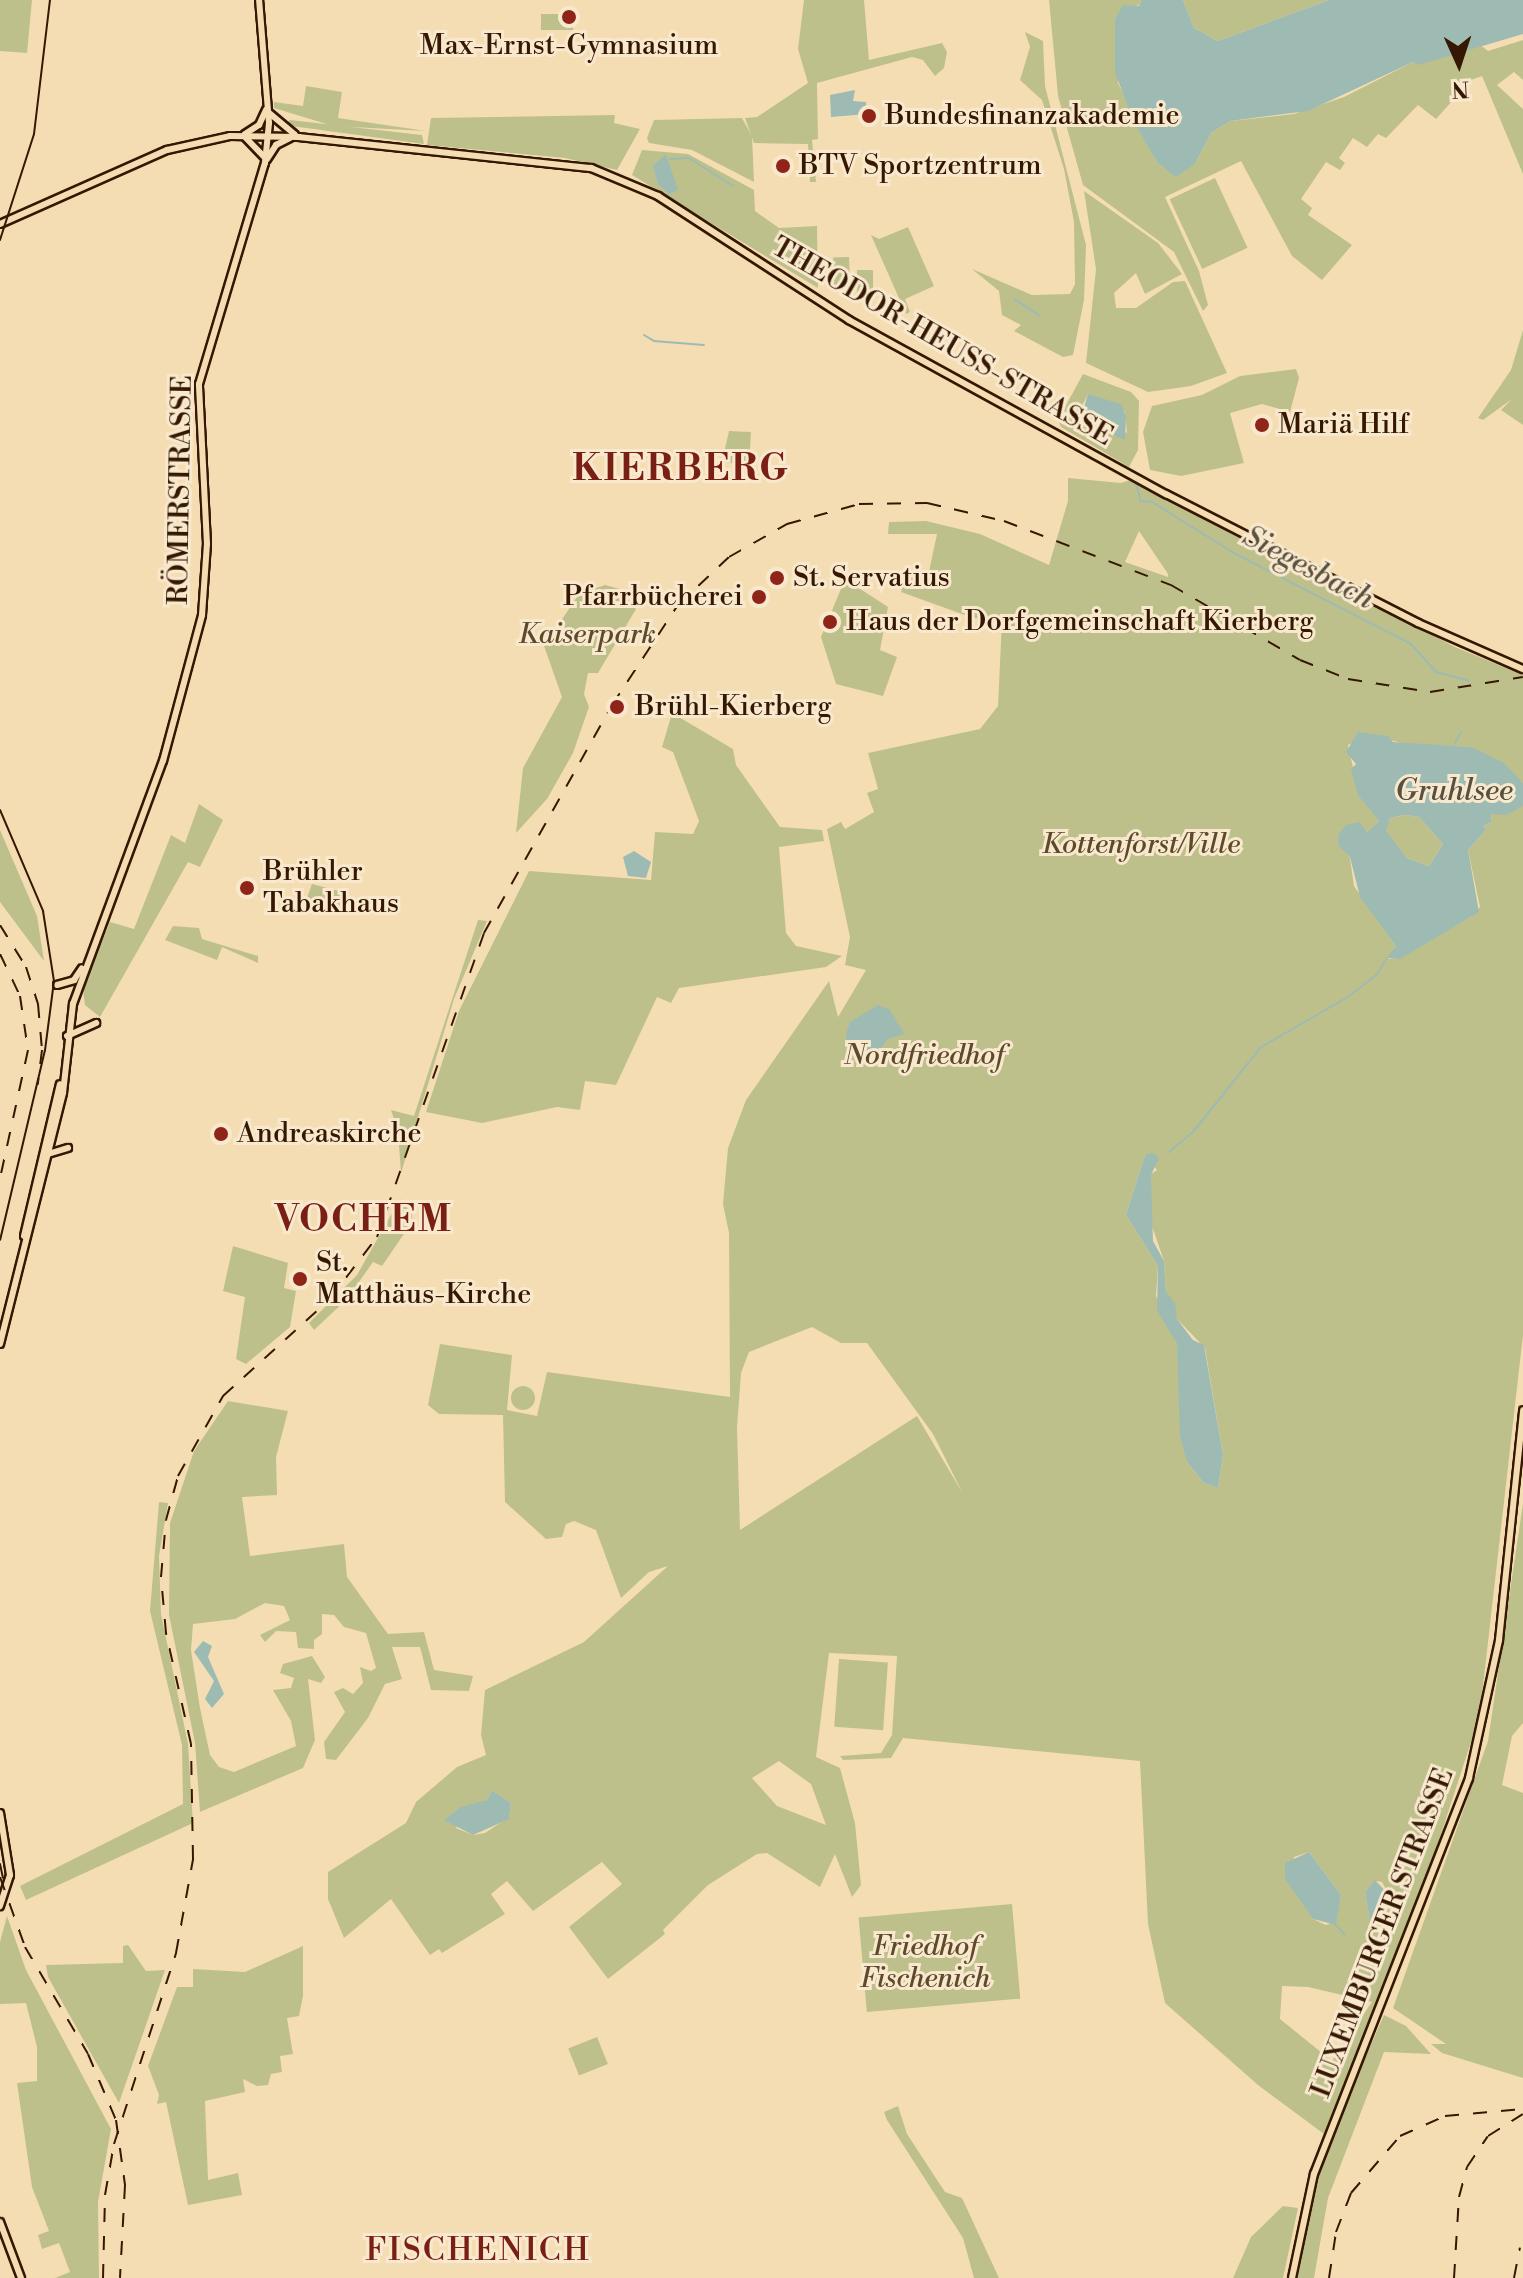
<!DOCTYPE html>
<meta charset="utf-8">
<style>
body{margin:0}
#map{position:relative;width:1523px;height:2278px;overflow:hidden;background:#f5ddb3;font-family:"Libre Bodoni",serif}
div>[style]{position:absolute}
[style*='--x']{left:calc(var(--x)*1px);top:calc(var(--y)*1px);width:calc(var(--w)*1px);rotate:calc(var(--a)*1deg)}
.green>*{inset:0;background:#bec08b;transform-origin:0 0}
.round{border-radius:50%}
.water>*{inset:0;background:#9dbbb2}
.stream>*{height:2px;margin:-1px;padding:0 1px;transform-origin:1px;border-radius:1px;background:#9dbbb2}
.roads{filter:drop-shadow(2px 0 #351702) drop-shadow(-2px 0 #351702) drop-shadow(0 2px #351702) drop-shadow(0 -2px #351702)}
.major>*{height:6px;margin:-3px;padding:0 3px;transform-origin:3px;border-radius:3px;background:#f5ddb3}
.tram>*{height:2px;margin:-1px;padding:0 1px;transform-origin:1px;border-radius:1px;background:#351702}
.rail>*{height:2px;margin-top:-1px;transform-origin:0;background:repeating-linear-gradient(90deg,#351702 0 14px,transparent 0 28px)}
.dots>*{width:22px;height:22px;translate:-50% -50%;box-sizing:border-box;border:4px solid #f8e9ce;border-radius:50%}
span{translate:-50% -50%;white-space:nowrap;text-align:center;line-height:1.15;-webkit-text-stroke:6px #f8e9ce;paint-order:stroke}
.poi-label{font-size:28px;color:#351702}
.left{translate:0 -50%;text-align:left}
.right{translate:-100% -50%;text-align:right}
.street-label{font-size:28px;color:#351702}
.park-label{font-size:28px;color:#5e4a2b;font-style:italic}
.water-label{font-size:30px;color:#595040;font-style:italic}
.quarter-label{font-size:32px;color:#7a1f14;letter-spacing:2px}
.district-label{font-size:36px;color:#7a1f14;font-weight:700;letter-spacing:2px}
.north{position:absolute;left:1419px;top:24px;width:80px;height:80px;-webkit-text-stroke:6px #f8e9ce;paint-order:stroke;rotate:177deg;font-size:22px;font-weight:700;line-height:32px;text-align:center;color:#351702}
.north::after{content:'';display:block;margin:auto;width:28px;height:36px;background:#351702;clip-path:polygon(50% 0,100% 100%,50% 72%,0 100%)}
</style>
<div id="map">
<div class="green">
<div style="clip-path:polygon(0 0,32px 0,27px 53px,0 51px)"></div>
<div style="clip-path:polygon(804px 0,864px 0,869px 60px,942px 43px,947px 52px,944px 68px,935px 76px,923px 60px,912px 57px,817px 83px,818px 139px,812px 140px,816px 182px,810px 182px,808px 144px,754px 143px,745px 118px,757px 117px,808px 83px,798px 49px)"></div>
<div style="clip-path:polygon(1049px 0,1141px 0,1139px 5px,1120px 11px,1115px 23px,1118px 83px,1157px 162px,1172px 171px,1195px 164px,1211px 133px,1230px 121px,1294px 114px,1344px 97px,1413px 62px,1479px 44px,1488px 51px,1523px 40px,1523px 80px,1514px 72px,1497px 85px,1523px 109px,1523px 174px,1482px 76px,1471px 80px,1436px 119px,1418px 105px,1386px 138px,1378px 134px,1367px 147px,1353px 138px,1339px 158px,1345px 163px,1340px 170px,1326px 162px,1301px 199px,1312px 208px,1308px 215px,1352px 245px,1322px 280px,1292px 256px,1241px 161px,1165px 197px,1199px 271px,1208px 305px,1203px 311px,1174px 252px,1083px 185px,1058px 96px)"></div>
<div style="clip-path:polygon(1183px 0,1329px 0,1218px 41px,1194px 28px)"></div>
<div style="left:541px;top:14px;width:32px;height:16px"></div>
<div style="clip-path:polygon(1025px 32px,1043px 41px,1045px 86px,1086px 245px,1084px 300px,1073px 355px,1063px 357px,1014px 331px,1021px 325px,1002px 315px,999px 291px,972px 269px,1032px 295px,1070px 294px,1075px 284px,1074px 222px,1064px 169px,1042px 100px,1020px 80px,1030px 47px)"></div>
<div style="clip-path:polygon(306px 86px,342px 92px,338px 118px,426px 131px,333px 126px,274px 108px,274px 102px,303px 106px)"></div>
<div style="clip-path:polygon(615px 115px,614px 123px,640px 129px,617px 170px,565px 158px,427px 145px,431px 118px)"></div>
<div style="clip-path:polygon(742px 118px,752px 136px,754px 182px,692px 150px,649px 143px,647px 138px,654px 120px)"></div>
<div style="clip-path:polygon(290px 120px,422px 135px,424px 144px,284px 125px)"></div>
<div style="clip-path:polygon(642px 150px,688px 154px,754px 190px,755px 211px,779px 228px,817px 226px,818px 288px,632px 175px)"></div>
<div style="left:1215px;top:178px;width:77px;height:50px;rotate:65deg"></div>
<div style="clip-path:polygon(1084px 191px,1158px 243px,1182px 274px,1145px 294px,1136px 273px,1114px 293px,1116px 308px,1136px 308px,1173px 282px,1185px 281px,1227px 373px,1191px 386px,1148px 392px,1086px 363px,1096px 269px)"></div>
<div style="clip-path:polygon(908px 227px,934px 286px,905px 299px,910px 312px,906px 314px,871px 235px,879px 239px)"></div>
<div style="left:849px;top:257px;width:31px;height:16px;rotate:88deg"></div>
<div style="left:873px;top:270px;width:31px;height:16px;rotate:90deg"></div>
<div style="clip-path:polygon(1523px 330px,1523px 425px,1501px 410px,1512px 399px,1483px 420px,1478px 418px,1511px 370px)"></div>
<div style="clip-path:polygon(1296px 369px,1299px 378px,1290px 412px,1262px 404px,1230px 413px,1244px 463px,1181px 476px,1150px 470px,1143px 432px,1152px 406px,1202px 395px,1240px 376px)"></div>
<div style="clip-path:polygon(evenodd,1083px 374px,1131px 392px,1139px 401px,1138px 450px,1129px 467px,1061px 427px,1058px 420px,1083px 374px,1088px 394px,1125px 412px,1127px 433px,1080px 410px,1088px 394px)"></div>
<div style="clip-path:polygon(729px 431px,751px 432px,749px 465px,722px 462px)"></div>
<div style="clip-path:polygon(evenodd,1068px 478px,1121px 483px,1137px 478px,1455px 647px,1523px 675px,1523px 783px,1471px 747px,1406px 744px,1369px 735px,1348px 745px,1357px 785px,1379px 821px,1367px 832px,1360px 827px,1341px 836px,1341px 842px,1350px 858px,1354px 886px,1396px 946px,1388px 959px,1403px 957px,1428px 937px,1471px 917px,1480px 907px,1468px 850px,1486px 830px,1483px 826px,1492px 822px,1491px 814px,1523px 806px,1523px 1335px,1482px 1695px,1472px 1739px,1426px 1880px,1324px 2134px,1258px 2085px,1165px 2003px,1148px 1924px,1140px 1761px,903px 1738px,891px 1758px,843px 1760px,840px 1756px,881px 1753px,892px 1735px,897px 1656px,829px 1653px,816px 1757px,840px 1768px,855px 1823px,861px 1885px,852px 1897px,835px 1854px,820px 1887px,767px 1853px,757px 1854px,708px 1885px,663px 1930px,665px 1934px,608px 1979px,569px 1927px,622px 1884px,602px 1862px,533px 1911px,507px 1881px,491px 1894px,505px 1914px,442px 1953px,439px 1949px,430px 1955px,391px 1899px,344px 1938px,328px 1899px,328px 1872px,406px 1823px,416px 1802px,457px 1767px,486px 1755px,481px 1735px,485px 1690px,584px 1642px,668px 1566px,649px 1572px,621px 1598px,596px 1530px,574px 1521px,566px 1524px,562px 1537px,546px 1539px,505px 1502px,503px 1415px,439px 1414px,428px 1405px,440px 1344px,512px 1355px,507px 1410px,537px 1416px,547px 1372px,730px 1397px,729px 1233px,723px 1204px,728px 1148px,746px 1100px,829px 981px,838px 1017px,866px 970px,845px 965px,850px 937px,827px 829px,841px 822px,845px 829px,874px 812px,867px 793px,878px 789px,868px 753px,980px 729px,998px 706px,1002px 620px,973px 618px,901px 592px,905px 578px,928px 576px,937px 534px,888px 534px,889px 522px,926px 521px,980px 534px,1049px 565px,1068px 501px,1068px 478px,1139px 531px,1168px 574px,1168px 577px,1125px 562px,1139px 531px,1068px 478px,1145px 1155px,1157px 1170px,1151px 1174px,1151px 1223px,1164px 1261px,1166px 1292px,1177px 1319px,1205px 1348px,1223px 1455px,1218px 1488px,1204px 1483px,1187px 1462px,1177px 1344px,1156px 1296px,1158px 1266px,1126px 1215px,1145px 1155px,1068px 478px,812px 1327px,841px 1343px,867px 1343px,933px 1434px,962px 1492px,917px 1416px,740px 1530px,737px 1428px,741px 1373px,749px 1352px,812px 1327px,1068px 478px,779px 1761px,811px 1784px,826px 1825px,777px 1806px,752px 1778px,779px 1761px,1068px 478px,492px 1790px,511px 1803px,509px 1817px,485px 1833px,473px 1835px,456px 1828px,466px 1809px,487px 1800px,492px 1790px,1068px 478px,1309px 1852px,1341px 1895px,1336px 1921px,1326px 1925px,1313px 1919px,1290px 1882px,1294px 1857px,1309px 1852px,1068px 478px,1375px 1881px,1382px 1882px,1389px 1895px,1370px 1919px,1365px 1892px,1375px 1881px,1068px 478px,1282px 1986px,1308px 1987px,1372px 2002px,1332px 2061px,1280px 2019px,1282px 1986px)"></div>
<div style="clip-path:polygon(845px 579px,888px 607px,880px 650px,897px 657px,883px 696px,836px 684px,821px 637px)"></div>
<div style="clip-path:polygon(605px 585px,620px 589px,636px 609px,598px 673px,588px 673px,584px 694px,589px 707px,573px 753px,547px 799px,516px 833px,523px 768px,562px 697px,544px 646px,579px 594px)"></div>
<div style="clip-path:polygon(672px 713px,733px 749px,736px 765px,780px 827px,822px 830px,824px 841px,779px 847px,786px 933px,796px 946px,842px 956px,826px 967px,679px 988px,671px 1003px,657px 997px,616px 1085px,585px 1081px,580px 1110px,557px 1107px,482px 1123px,426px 1112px,459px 1011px,529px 871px,651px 880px,655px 832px,693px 834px,699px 821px,673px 752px,662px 747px)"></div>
<div style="clip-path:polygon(199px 804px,223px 820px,200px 867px,188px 862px,100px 1017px,85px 1005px,83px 990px,110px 922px,134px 929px,171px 835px,185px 843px)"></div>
<div style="clip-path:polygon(1405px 815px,1419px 817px,1443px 844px,1429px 866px,1407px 858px,1385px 831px,1390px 818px)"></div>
<div style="clip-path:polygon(0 830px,37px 916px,44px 961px,0 902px)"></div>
<div style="clip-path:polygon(312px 884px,346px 893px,340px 911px,307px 898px)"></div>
<div style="clip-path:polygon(478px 920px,487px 921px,454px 999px,401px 1173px,398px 1131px,391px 1110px,414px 1116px)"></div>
<div style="clip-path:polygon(173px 926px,199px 928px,202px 939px,258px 956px,258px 963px,222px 947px,217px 960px,165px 940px)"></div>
<div style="clip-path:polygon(400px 1199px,412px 1214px,412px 1222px,382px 1266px,373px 1262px,347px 1299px,314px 1330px,309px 1323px,357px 1275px)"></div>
<div style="clip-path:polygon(233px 1246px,288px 1263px,284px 1288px,296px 1291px,290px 1327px,246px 1364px,236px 1359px,245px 1297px,223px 1291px)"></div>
<div class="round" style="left:511px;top:1386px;width:24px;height:24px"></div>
<div style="clip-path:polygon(228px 1401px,288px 1411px,276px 1457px,277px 1495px,242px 1497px,250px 1556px,344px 1544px,347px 1577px,388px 1634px,424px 1632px,434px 1670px,473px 1676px,469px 1691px,431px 1690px,420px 1647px,392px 1647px,402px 1679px,385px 1684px,368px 1718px,336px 1760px,326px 1759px,324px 1742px,345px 1712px,334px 1692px,343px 1688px,353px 1694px,363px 1683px,360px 1667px,371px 1671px,376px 1668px,366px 1633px,344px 1627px,334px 1615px,322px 1614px,322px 1634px,314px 1640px,314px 1649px,298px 1648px,296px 1632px,276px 1631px,265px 1642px,260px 1635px,290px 1620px,284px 1606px,265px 1603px,235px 1619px,193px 1624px,191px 1650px,200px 1708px,210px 1755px,219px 1767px,234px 1772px,296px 1746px,291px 1721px,273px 1690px,291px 1688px,294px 1678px,280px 1673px,283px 1664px,312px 1656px,325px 1677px,321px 1683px,308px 1679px,315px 1740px,303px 1768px,200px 1812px,195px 1743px,169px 1615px,170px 1523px,194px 1451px)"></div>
<div style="clip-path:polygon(159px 1502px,168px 1503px,159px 1556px,161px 1614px,188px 1744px,193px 1823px,26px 1900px,20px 1886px,183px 1804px,182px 1745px,150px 1611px)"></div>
<div style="clip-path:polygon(1523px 1503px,1523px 1723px,1512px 1736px,1502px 1785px,1523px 1793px,1523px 2078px,1442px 2053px,1431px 2044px,1446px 2044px,1393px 2008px,1488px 1741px)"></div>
<div style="left:839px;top:1659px;width:49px;height:68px;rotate:4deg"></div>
<div style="left:1012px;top:1904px;width:95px;height:154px;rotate:85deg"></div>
<div style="clip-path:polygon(7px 1916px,26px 1970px,111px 2129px,98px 2202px,99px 2278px,55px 2278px,70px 2272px,59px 2243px,42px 2249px,38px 2235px,49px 2231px,32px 2187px,17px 2083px,37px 2081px,37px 2047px,26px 2003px,0 2004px,0 1942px)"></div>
<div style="clip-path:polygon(128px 1945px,146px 1971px,165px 1970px,119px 2103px,48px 1977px,46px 1965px,123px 1963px,123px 1946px)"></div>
<div style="clip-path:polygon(303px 1946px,303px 1996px,299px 2016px,287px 2018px,293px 2054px,280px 2056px,282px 2072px,271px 2074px,268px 2085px,257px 2086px,243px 2079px,245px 2092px,205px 2101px,208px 2180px,238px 2173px,242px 2195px,188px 2205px,166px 2102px,157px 2104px,159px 2095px,148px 2066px,177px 1987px,193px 1987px,193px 1969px,245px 1972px)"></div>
<div style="clip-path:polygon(1384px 2015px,1406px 2026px,1431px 2054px,1384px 2052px,1328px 2198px,1314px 2278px,1297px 2278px,1307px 2218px,1330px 2139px)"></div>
<div style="left:597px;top:2037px;width:29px;height:31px;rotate:68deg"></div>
<div style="clip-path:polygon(898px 2106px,907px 2134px,945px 2192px,962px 2198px,999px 2278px,974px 2278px,963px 2238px,887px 2120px,884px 2112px)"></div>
<div style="clip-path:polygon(1283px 2206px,1298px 2208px,1283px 2278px,1233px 2278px,1251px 2237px)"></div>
</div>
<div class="water">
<div style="clip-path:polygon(1141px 0,1183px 0,1194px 28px,1218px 41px,1329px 0,1523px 0,1523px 34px,1418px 65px,1413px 62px,1308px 111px,1230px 121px,1211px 133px,1195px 164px,1176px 177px,1157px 162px,1135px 124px,1115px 73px,1115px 19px,1123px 5px,1139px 6px)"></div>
<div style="clip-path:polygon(855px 90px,853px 101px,866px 102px,867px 114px,831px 117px,830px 95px)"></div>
<div style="clip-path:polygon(666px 154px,678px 190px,669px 194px,658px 184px,653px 166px)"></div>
<div style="clip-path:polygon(1088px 394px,1121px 404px,1126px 416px,1125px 440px,1080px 420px)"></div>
<div style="clip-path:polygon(evenodd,1358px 732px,1388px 736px,1393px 742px,1471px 747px,1504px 763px,1523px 783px,1523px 806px,1506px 815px,1491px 814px,1492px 822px,1483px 826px,1486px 830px,1468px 850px,1479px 912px,1400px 959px,1387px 958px,1396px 946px,1360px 897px,1350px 857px,1339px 846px,1338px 835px,1346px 825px,1359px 822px,1367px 832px,1379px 821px,1358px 795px,1351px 769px,1356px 764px,1346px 752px,1358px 732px,1405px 815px,1419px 817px,1443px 844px,1429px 866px,1407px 858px,1386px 831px,1390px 818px,1405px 815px)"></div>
<div style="clip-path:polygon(634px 851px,651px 862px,646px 878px,628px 876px,623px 857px)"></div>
<div style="clip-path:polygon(878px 1005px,890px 1010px,904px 1034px,888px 1039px,876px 1055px,846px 1039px,846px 1034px,850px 1022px)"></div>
<div style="clip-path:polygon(1153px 1153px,1159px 1158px,1151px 1175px,1153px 1241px,1164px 1261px,1166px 1292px,1175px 1303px,1177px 1319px,1193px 1340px,1204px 1345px,1223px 1455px,1218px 1488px,1204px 1483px,1187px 1462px,1180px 1436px,1177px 1344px,1157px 1310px,1158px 1266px,1126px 1215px,1145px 1155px)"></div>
<div style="clip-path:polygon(203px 1641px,212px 1646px,208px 1657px,224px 1694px,212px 1708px,205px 1699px,214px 1681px,194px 1652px)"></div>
<div style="clip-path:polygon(492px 1790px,511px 1803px,509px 1819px,473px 1835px,444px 1820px,461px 1807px,487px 1800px)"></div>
<div style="clip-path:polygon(1309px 1852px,1341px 1895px,1336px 1925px,1313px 1919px,1285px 1879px,1285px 1863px)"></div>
<div style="clip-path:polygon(1375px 1880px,1389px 1895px,1370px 1920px,1365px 1892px)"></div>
</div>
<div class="stream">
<div style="--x:670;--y:159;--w:19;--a:-3"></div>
<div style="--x:689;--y:158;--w:52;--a:32.5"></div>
<div style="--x:1014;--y:299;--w:31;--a:33"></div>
<div style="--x:644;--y:335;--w:12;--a:31"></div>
<div style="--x:654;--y:341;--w:50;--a:4.6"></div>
<div style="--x:1136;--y:484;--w:18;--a:74"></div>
<div style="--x:1141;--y:501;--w:11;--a:5"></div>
<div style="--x:1152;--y:502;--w:97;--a:31.9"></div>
<div style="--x:1234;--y:553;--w:199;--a:27.2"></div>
<div style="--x:1411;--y:644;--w:38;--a:48"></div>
<div style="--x:1436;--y:672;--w:34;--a:15"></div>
<div style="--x:1455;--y:743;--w:13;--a:-61"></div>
<div style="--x:1169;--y:1152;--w:31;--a:-40"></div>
<div style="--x:1193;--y:1132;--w:109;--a:-51.3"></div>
<div style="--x:1261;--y:1047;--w:100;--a:-29.9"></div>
<div style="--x:1348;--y:997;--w:37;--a:-38"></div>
<div style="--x:1377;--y:974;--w:19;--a:-58"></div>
<div style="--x:1336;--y:1925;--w:13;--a:48"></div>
</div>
<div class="roads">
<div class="major">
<div style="--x:268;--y:112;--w:35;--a:40"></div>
<div style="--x:245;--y:134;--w:17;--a:-33"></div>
<div style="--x:259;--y:125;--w:17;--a:-65"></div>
<div style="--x:245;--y:137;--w:28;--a:46"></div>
<div style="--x:267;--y:159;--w:17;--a:-57"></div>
<div style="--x:276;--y:145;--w:16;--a:-27"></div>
<div style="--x:0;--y:224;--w:183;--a:-23.9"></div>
<div style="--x:167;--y:150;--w:65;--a:-12.5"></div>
<div style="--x:230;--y:136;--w:69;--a:0.8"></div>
<div style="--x:299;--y:137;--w:294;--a:6.1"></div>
<div style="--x:591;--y:168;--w:73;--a:22.7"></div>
<div style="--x:658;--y:196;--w:228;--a:33"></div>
<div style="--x:849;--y:320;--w:362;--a:28.8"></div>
<div style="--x:1166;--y:494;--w:283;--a:27.1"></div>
<div style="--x:1418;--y:623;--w:115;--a:23.7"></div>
<div style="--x:57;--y:985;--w:18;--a:-16"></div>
<div style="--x:74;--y:980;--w:14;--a:-56"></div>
<div style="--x:67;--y:1036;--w:32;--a:-24"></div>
<div style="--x:48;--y:1154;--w:21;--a:-17"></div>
<div style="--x:24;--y:1236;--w:156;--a:-76.7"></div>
<div style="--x:0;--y:1344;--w:259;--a:-75.9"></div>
<div style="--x:63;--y:1093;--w:90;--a:-83.6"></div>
<div style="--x:73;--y:1004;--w:259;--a:-69.7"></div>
<div style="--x:163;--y:761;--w:151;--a:-75"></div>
<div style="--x:202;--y:615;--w:71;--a:-86"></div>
<div style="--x:207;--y:544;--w:160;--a:-92.9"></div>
<div style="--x:199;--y:384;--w:231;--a:-73.4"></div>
<div style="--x:265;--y:163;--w:40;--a:-84.3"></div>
<div style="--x:269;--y:123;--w:123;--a:-94.6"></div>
<div style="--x:0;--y:1813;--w:63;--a:80.8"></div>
<div style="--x:10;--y:1875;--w:33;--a:108"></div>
<div style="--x:0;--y:2222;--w:60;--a:69.4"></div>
<div style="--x:1292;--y:2278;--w:106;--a:-78.1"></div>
<div style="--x:1314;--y:2174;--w:425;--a:-68.6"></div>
<div style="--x:1469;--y:1778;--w:141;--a:-77.7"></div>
<div style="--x:1499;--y:1640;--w:231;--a:-84"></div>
</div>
</div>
<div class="tram">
<div style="--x:0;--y:240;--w:111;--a:-72.2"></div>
<div style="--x:34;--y:134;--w:135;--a:-83.2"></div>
<div style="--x:0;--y:810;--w:110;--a:66.9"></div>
<div style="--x:43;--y:911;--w:71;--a:81.1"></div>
<div style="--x:54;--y:981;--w:70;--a:97.4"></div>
<div style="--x:45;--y:1050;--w:195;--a:103.3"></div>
<div style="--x:0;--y:1864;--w:14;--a:78"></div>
</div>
<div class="rail">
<div style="--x:0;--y:925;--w:49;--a:58.2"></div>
<div style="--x:26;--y:967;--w:39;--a:72"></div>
<div style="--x:38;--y:1004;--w:46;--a:85"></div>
<div style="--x:42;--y:1050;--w:35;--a:97"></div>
<div style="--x:0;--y:954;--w:47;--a:64.5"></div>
<div style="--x:20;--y:996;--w:55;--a:81.6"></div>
<div style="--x:28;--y:1050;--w:131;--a:102.3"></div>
<div style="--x:0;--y:1877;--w:74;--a:70.3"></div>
<div style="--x:25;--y:1947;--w:124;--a:59.5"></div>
<div style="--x:88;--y:2054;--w:72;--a:67"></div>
<div style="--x:116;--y:2120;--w:66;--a:82.1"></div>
<div style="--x:125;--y:2185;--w:93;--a:93.1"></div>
<div style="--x:103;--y:2278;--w:83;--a:-88.6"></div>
<div style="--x:105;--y:2195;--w:52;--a:-80"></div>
<div style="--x:114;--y:2144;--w:201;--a:-72"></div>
<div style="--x:176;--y:1953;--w:96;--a:-79.7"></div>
<div style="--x:193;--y:1859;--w:115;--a:-91"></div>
<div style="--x:191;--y:1744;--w:114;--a:-102.7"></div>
<div style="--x:166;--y:1633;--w:56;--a:-95.1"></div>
<div style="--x:161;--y:1577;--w:57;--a:-85"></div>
<div style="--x:166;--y:1520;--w:46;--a:-74.7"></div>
<div style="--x:178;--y:1476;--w:92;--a:-60.6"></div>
<div style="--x:223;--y:1396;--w:143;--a:-42.2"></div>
<div style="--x:329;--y:1300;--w:79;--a:-52.7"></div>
<div style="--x:377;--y:1237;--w:322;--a:-70.6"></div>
<div style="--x:484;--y:933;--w:261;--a:-60.7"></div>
<div style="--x:612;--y:705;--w:120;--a:-56.6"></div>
<div style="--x:678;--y:605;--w:70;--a:-43.3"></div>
<div style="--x:729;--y:557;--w:67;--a:-29.6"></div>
<div style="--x:787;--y:524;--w:75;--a:-15.5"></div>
<div style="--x:859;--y:504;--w:68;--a:-0.8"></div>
<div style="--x:927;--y:503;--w:79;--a:13.2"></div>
<div style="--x:1004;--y:521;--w:179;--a:21"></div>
<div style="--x:1171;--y:585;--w:149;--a:30.2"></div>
<div style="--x:1300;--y:660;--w:52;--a:21.6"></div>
<div style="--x:1348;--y:679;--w:83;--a:9"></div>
<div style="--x:1430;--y:692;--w:94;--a:-9.2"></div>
<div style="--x:1329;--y:2278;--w:47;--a:-81.3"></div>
<div style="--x:1336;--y:2232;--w:42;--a:-69"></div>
<div style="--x:1351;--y:2193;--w:75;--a:-49.3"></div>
<div style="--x:1400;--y:2136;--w:49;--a:-24"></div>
<div style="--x:1445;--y:2116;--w:78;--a:-5.1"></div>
<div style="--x:1454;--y:2278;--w:81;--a:-86.5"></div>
<div style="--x:1459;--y:2197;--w:31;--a:-75"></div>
<div style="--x:1467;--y:2167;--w:37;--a:-56"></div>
<div style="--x:1488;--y:2136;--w:41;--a:-32.2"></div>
<div style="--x:1514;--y:2278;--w:31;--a:-79"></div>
</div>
<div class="dots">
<div style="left:569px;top:17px;background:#8f2418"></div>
<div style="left:869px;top:116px;background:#8f2418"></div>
<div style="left:783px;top:166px;background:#8f2418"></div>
<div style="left:1262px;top:425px;background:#8f2418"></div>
<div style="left:777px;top:578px;background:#8f2418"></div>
<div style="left:759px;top:597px;background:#8f2418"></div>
<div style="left:830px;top:622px;background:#8f2418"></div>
<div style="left:617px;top:707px;background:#8f2418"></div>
<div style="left:247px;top:888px;background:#8f2418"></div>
<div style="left:221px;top:1134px;background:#8f2418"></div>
<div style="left:300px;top:1279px;background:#8f2418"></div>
</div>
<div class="poi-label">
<span style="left:569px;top:46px">Max-Ernst-Gymnasium</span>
<span class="left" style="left:885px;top:116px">Bundesfinanzakademie</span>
<span class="left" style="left:799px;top:166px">BTV Sportzentrum</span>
<span class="left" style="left:1278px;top:425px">Mariä Hilf</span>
<span class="left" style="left:793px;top:578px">St. Servatius</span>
<span class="right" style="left:743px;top:597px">Pfarrbücherei</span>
<span class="left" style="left:846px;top:622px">Haus der Dorfgemeinschaft Kierberg</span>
<span class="left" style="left:635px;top:707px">Brühl-Kierberg</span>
<span class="left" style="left:263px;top:888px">Brühler<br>Tabakhaus</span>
<span class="left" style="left:237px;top:1134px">Andreaskirche</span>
<span class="left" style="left:316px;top:1279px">St.<br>Matthäus-Kirche</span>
</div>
<div class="street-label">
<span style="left:942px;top:342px;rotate:30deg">THEODOR-HEUSS-STRASSE</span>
<span style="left:181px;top:490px;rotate:-89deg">RÖMERSTRASSE</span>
<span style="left:1383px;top:1933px;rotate:-69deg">LUXEMBURGER STRASSE</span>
</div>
<div class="park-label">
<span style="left:587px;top:635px">Kaiserpark</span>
<span style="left:1141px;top:845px">Kottenforst/Ville</span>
<span style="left:924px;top:1056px">Nordfriedhof</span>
<span style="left:925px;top:1963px">Friedhof<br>Fischenich</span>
</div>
<div class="water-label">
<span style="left:1308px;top:568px;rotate:28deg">Siegesbach</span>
<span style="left:1454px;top:791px">Gruhlsee</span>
</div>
<div class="quarter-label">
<span style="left:478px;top:2250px">FISCHENICH</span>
</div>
<div class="district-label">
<span style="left:681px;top:470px">KIERBERG</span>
<span style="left:364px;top:1221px">VOCHEM</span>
</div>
<div class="north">N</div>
</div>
